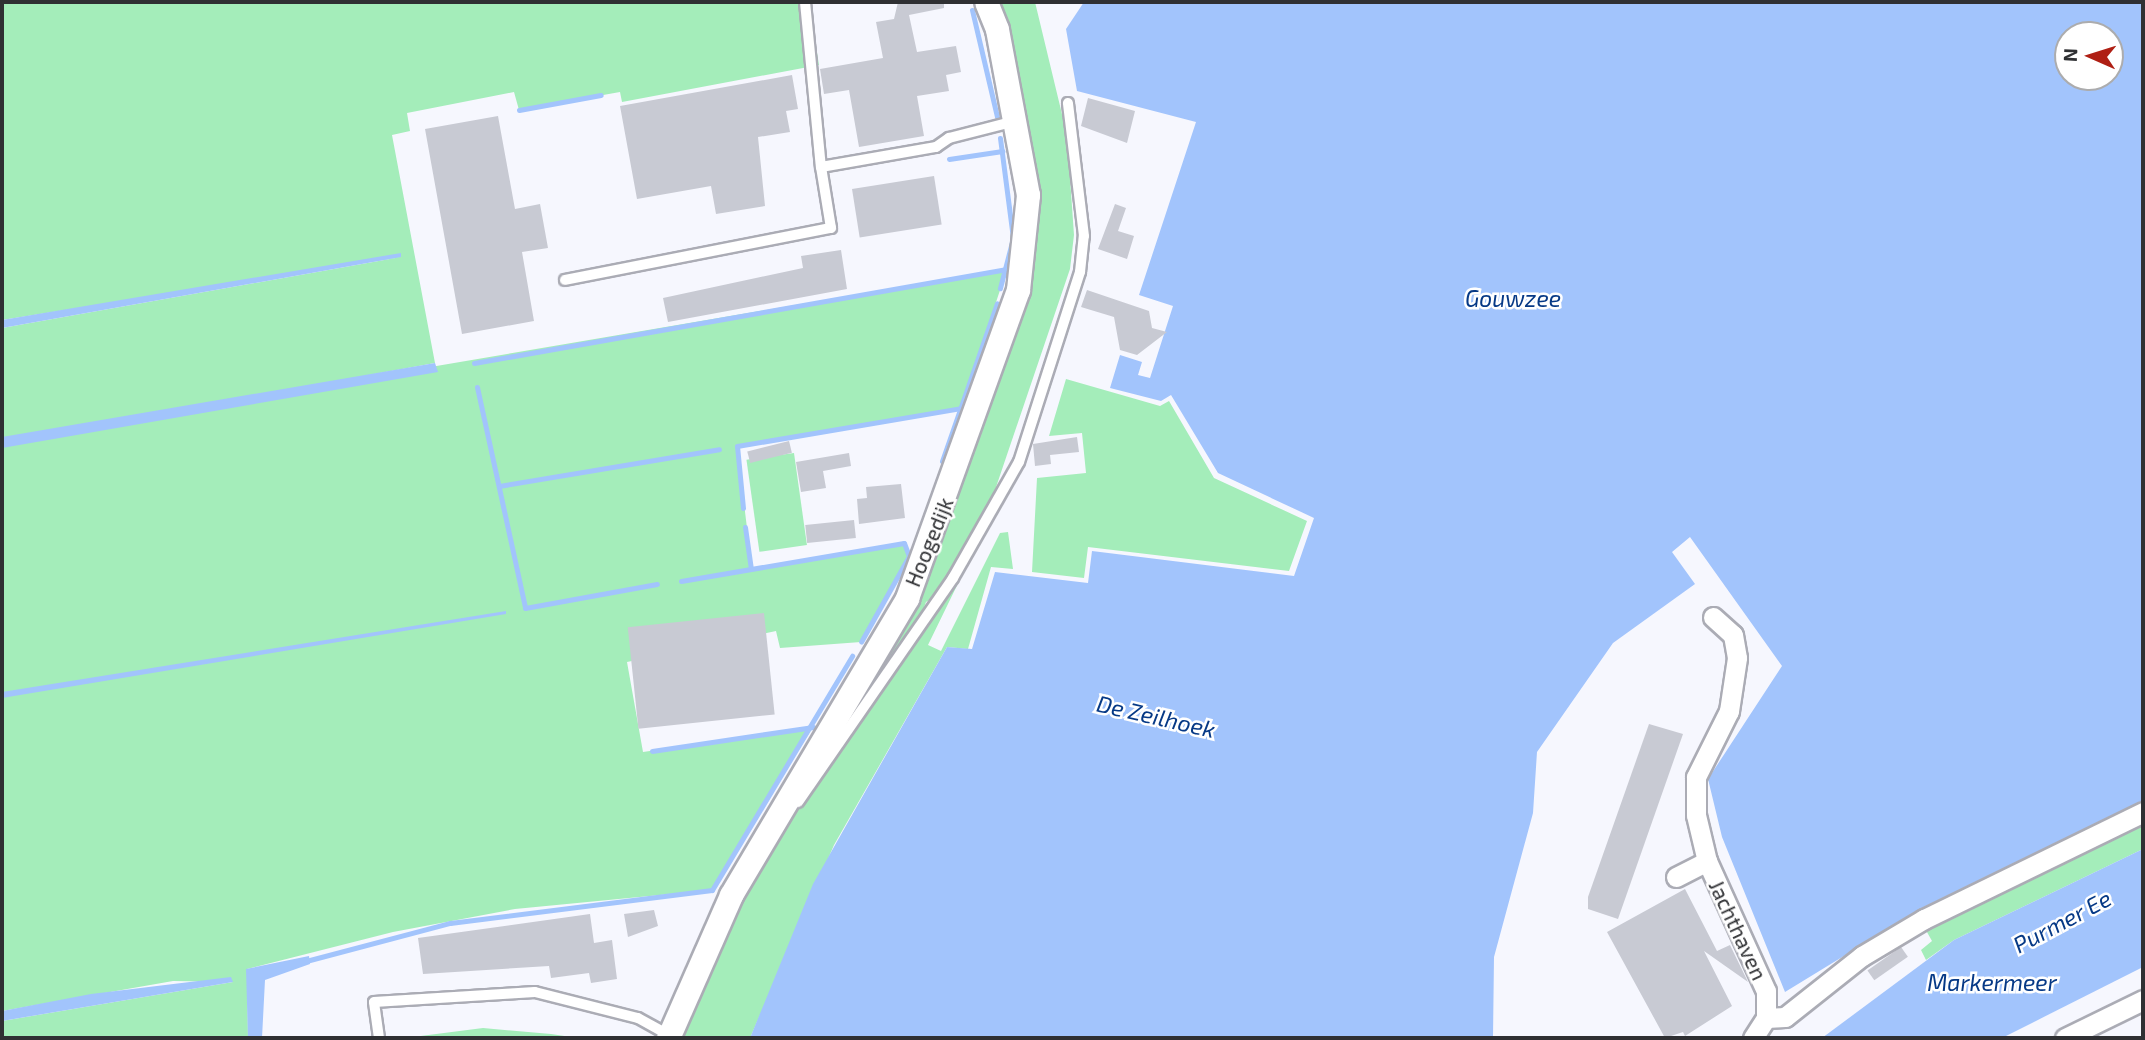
<!DOCTYPE html>
<style>
body{margin:0}
#map{position:relative;width:2145px;height:1040px;overflow:hidden;background:#f6f7fe;font-family:"Exo 2",sans-serif}
div>[style]{position:absolute}
[style*='--x']{left:calc(var(--x)*1px);top:calc(var(--y)*1px);width:calc(var(--w)*1px);rotate:calc(var(--a)*1deg)}
.green>*{inset:0;background:#a4edba;transform-origin:0 0}
.water>*{inset:0;background:#a2c4fc}
.stream>*{height:5px;margin:-2.5px;padding:0 2.5px;transform-origin:2.5px;border-radius:2.5px;background:#a2c4fc}
.building>*{inset:0;background:#c8cad3;transform-origin:0 0}
.roads{filter:drop-shadow(2px 0 #abacb5) drop-shadow(-2px 0 #abacb5) drop-shadow(0 2px #abacb5) drop-shadow(0 -2px #abacb5)}
.service>*{height:10px;margin:-5px;padding:0 5px;transform-origin:5px;border-radius:5px;background:#fff}
.minor>*{height:19px;margin:-9.5px;padding:0 9.5px;transform-origin:9.5px;border-radius:9.5px;background:#fff}
.tertiary>*{height:23px;margin:-11.5px;padding:0 11.5px;transform-origin:11.5px;border-radius:11.5px;background:#fff}
span{translate:-50% -50%;white-space:nowrap;text-align:center;line-height:1.15;-webkit-text-stroke:5px #fff;paint-order:stroke}
.street-label{font-size:21px;color:#2f3033}
.water-label{font-size:23px;color:#063986;font-style:italic}
.frame{position:absolute;inset:0;border:4px solid #2f3033;pointer-events:none}
.north{position:absolute;left:2054px;top:21px;width:70px;height:70px;box-sizing:border-box;background:#fff;border:2px solid #acacad;border-radius:50%;rotate:273deg;font-size:19px;font-weight:700;line-height:28px;text-align:center;color:#2f3033}
.north::after{content:'';display:block;margin:auto;width:24px;height:32px;background:#af1f14;clip-path:polygon(50% 0,100% 100%,50% 72%,0 100%)}
</style>
<div id="map">
<div class="green">
<div style="clip-path:polygon(2px 2px,809px 2px,819px 65px,622px 102px,620px 92px,519px 110px,514px 92px,407px 113px,410px 131px,392px 135px,435px 363px,172px 411px,1007px 269px,961px 408px,737px 446px,752px 569px,904px 543px,909px 556px,861px 642px,780px 648px,776px 631px,627px 662px,643px 752px,813px 727px,712px 890px,515px 909px,393px 932px,247px 969px,248px 1038px,2px 1038px,2px 1021px,233px 982px,173px 981px,2px 1011px,2px 328px,401px 257px,2px 320px)"></div>
<div style="clip-path:polygon(995px 2px,1035px 2px,1067px 135px,1074px 235px,1070px 269px,993px 496px,939px 594px,926px 602px,918px 624px,849px 714px,1024px 292px,1036px 241px,1023px 94px)"></div>
<div style="clip-path:polygon(1066px 379px,1160px 406px,1169px 401px,1214px 478px,1307px 521px,1289px 571px,1088px 547px,1084px 578px,1032px 572px,1037px 478px,1086px 473px,1082px 433px,1049px 436px)"></div>
<div style="left:794px;top:453px;width:93px;height:48px;rotate:82deg"></div>
<div style="clip-path:polygon(985px 528px,928px 645px,941px 651px,1000px 533px,1008px 532px,1013px 569px,991px 567px,968px 649px,947px 647px,834px 845px,750px 1038px,677px 1038px,772px 838px)"></div>
<div style="clip-path:polygon(2143px 815px,2143px 849px,1954px 940px,1926px 960px,1921px 950px,1932px 941px,1923px 925px)"></div>
<div style="clip-path:polygon(483px 1028px,551px 1034px,578px 1038px,405px 1038px)"></div>
</div>
<div class="water">
<div style="clip-path:polygon(evenodd,1084px 2px,2143px 2px,2143px 801px,1906px 918px,1785px 992px,1722px 837px,1708px 779px,1782px 666px,1690px 537px,1672px 552px,1695px 584px,1613px 643px,1537px 752px,1533px 813px,1494px 957px,1493px 1038px,750px 1038px,813px 884px,947px 647px,972px 649px,995px 572px,1088px 583px,1092px 551px,1294px 576px,1314px 518px,1218px 473px,1171px 395px,1161px 401px,1110px 388px,1120px 355px,1142px 362px,1138px 375px,1150px 378px,1173px 306px,1139px 295px,1196px 122px,1077px 91px,1066px 29px,1084px 2px,2068px 35px,2110px 35px,2110px 77px,2068px 77px,2068px 35px)"></div>
<div style="clip-path:polygon(401px 253px,401px 257px,2px 328px,2px 320px)"></div>
<div style="clip-path:polygon(435px 363px,438px 372px,2px 448px,2px 437px)"></div>
<div style="clip-path:polygon(506px 611px,506px 614px,2px 698px,2px 692px)"></div>
<div style="clip-path:polygon(2143px 849px,2143px 967px,2002px 1038px,1822px 1038px,1954px 940px)"></div>
<div style="clip-path:polygon(309px 956px,310px 964px,265px 980px,262px 1038px,248px 1038px,246px 969px)"></div>
<div style="clip-path:polygon(231px 977px,233px 982px,2px 1021px,2px 1011px,91px 994px)"></div>
</div>
<div class="stream">
<div style="--x:972;--y:10;--w:110;--a:76.8"></div>
<div style="--x:519;--y:110;--w:83;--a:-10.4"></div>
<div style="--x:1000;--y:138;--w:101;--a:82.6"></div>
<div style="--x:1013;--y:238;--w:52;--a:104.6"></div>
<div style="--x:949;--y:159;--w:54;--a:-8.6"></div>
<div style="--x:474;--y:363;--w:541;--a:-10"></div>
<div style="--x:477;--y:387;--w:226;--a:77.7"></div>
<div style="--x:525;--y:608;--w:134;--a:-10.3"></div>
<div style="--x:942;--y:461;--w:167;--a:-70.8"></div>
<div style="--x:499;--y:486;--w:223;--a:-9.5"></div>
<div style="--x:743;--y:508;--w:62;--a:-95.5"></div>
<div style="--x:737;--y:446;--w:227;--a:-9.6"></div>
<div style="--x:745;--y:527;--w:42;--a:81.9"></div>
<div style="--x:681;--y:581;--w:226;--a:-9.7"></div>
<div style="--x:904;--y:543;--w:14;--a:69"></div>
<div style="--x:909;--y:556;--w:98;--a:119.2"></div>
<div style="--x:652;--y:751;--w:163;--a:-8.5"></div>
<div style="--x:306;--y:961;--w:149;--a:-14.8"></div>
<div style="--x:450;--y:923;--w:264;--a:-7.2"></div>
<div style="--x:712;--y:890;--w:273;--a:-59.1"></div>
</div>
<div class="building">
<div style="clip-path:polygon(898px 2px,944px 2px,944px 8px,909px 15px,917px 52px,956px 46px,961px 72px,946px 75px,949px 91px,917px 96px,924px 136px,859px 147px,849px 90px,824px 94px,820px 69px,883px 58px,876px 22px,894px 19px)"></div>
<div style="clip-path:polygon(792px 75px,798px 109px,786px 111px,790px 132px,758px 137px,765px 206px,716px 214px,711px 186px,637px 199px,620px 106px)"></div>
<div style="clip-path:polygon(1088px 98px,1135px 111px,1127px 143px,1081px 126px)"></div>
<div style="clip-path:polygon(498px 116px,515px 209px,540px 204px,548px 248px,522px 252px,534px 321px,462px 334px,425px 129px)"></div>
<div style="left:934px;top:176px;width:49px;height:83px;rotate:81deg"></div>
<div style="clip-path:polygon(1115px 204px,1126px 208px,1118px 231px,1134px 236px,1127px 259px,1098px 249px)"></div>
<div style="clip-path:polygon(841px 250px,847px 289px,668px 322px,663px 298px,803px 268px,801px 256px)"></div>
<div style="clip-path:polygon(1087px 290px,1149px 311px,1152px 328px,1167px 332px,1137px 355px,1120px 350px,1114px 317px,1081px 307px)"></div>
<div style="clip-path:polygon(1077px 437px,1079px 452px,1050px 455px,1051px 464px,1035px 466px,1033px 444px)"></div>
<div style="left:789px;top:441px;width:12px;height:43px;rotate:76deg"></div>
<div style="clip-path:polygon(849px 453px,851px 466px,823px 471px,826px 488px,801px 492px,796px 462px)"></div>
<div style="clip-path:polygon(901px 484px,905px 518px,859px 524px,857px 499px,867px 498px,866px 487px)"></div>
<div style="left:854px;top:520px;width:18px;height:49px;rotate:84deg"></div>
<div style="left:764px;top:613px;width:102px;height:137px;rotate:84deg"></div>
<div style="clip-path:polygon(1649px 724px,1683px 734px,1618px 919px,1588px 909px,1588px 897px)"></div>
<div style="clip-path:polygon(1685px 889px,1717px 951px,1730px 945px,1748px 982px,1704px 951px,1732px 1006px,1685px 1036px,1683px 1032px,1665px 1038px,1607px 932px)"></div>
<div style="clip-path:polygon(654px 910px,658px 926px,628px 937px,624px 914px)"></div>
<div style="clip-path:polygon(590px 914px,594px 943px,612px 940px,617px 979px,591px 983px,589px 973px,551px 978px,549px 966px,423px 974px,418px 938px)"></div>
<div style="left:1901px;top:947px;width:12px;height:41px;rotate:55deg"></div>
</div>
<div class="roads">
<div class="service">
<div style="--x:805;--y:2;--w:166;--a:84.5"></div>
<div style="--x:565;--y:280;--w:271;--a:-11.1"></div>
<div style="--x:831;--y:228;--w:62;--a:-99.3"></div>
<div style="--x:821;--y:167;--w:117;--a:-9.9"></div>
<div style="--x:936;--y:147;--w:16;--a:-35"></div>
<div style="--x:949;--y:138;--w:68;--a:-14.4"></div>
<div style="--x:798;--y:802;--w:272;--a:-55.3"></div>
<div style="--x:953;--y:578;--w:133;--a:-60.4"></div>
<div style="--x:1019;--y:462;--w:200;--a:-72.2"></div>
<div style="--x:1080;--y:272;--w:36;--a:-84"></div>
<div style="--x:1084;--y:236;--w:134;--a:-96.9"></div>
<div style="--x:379;--y:1038;--w:36;--a:-98"></div>
<div style="--x:374;--y:1002;--w:161;--a:-3.6"></div>
<div style="--x:535;--y:992;--w:106;--a:14.2"></div>
<div style="--x:638;--y:1018;--w:35;--a:29"></div>
</div>
<div class="minor">
<div style="--x:1713;--y:617;--w:27;--a:42"></div>
<div style="--x:1733;--y:635;--w:23;--a:80"></div>
<div style="--x:1737;--y:658;--w:54;--a:98.6"></div>
<div style="--x:1729;--y:711;--w:74;--a:116.6"></div>
<div style="--x:1696;--y:777;--w:38;--a:90"></div>
<div style="--x:1696;--y:815;--w:47;--a:76.6"></div>
<div style="--x:1707;--y:861;--w:143;--a:65.6"></div>
<div style="--x:1766;--y:991;--w:27;--a:90"></div>
<div style="--x:1766;--y:1018;--w:24;--a:123"></div>
<div style="--x:1676;--y:877;--w:35;--a:-27"></div>
<div style="--x:1766;--y:1018;--w:19;--a:-3"></div>
<div style="--x:1785;--y:1017;--w:98;--a:-38.4"></div>
<div style="--x:1862;--y:956;--w:72;--a:-30.8"></div>
<div style="--x:1924;--y:919;--w:244;--a:-26"></div>
<div style="--x:2065;--y:1038;--w:87;--a:-26"></div>
</div>
<div class="tertiary">
<div style="--x:668;--y:1038;--w:156;--a:-66.2"></div>
<div style="--x:731;--y:895;--w:345;--a:-59.3"></div>
<div style="--x:907;--y:598;--w:327;--a:-70.2"></div>
<div style="--x:1018;--y:290;--w:96;--a:-84"></div>
<div style="--x:1028;--y:195;--w:169;--a:-100.6"></div>
<div style="--x:997;--y:29;--w:29;--a:-112"></div>
</div>
</div>
<div class="street-label">
<span style="left:929px;top:542px;rotate:-68deg">Hoogedijk</span>
<span style="left:1738px;top:930px;rotate:65deg">Jachthaven</span>
</div>
<div class="water-label">
<span style="left:1513px;top:298px">Gouwzee</span>
<span style="left:1156px;top:716px;rotate:13deg">De Zeilhoek</span>
<span style="left:2062px;top:921px;rotate:-28deg">Purmer Ee</span>
<span style="left:1992px;top:982px">Markermeer</span>
</div>
<div class="frame"></div>
<div class="north">N</div>
</div>
